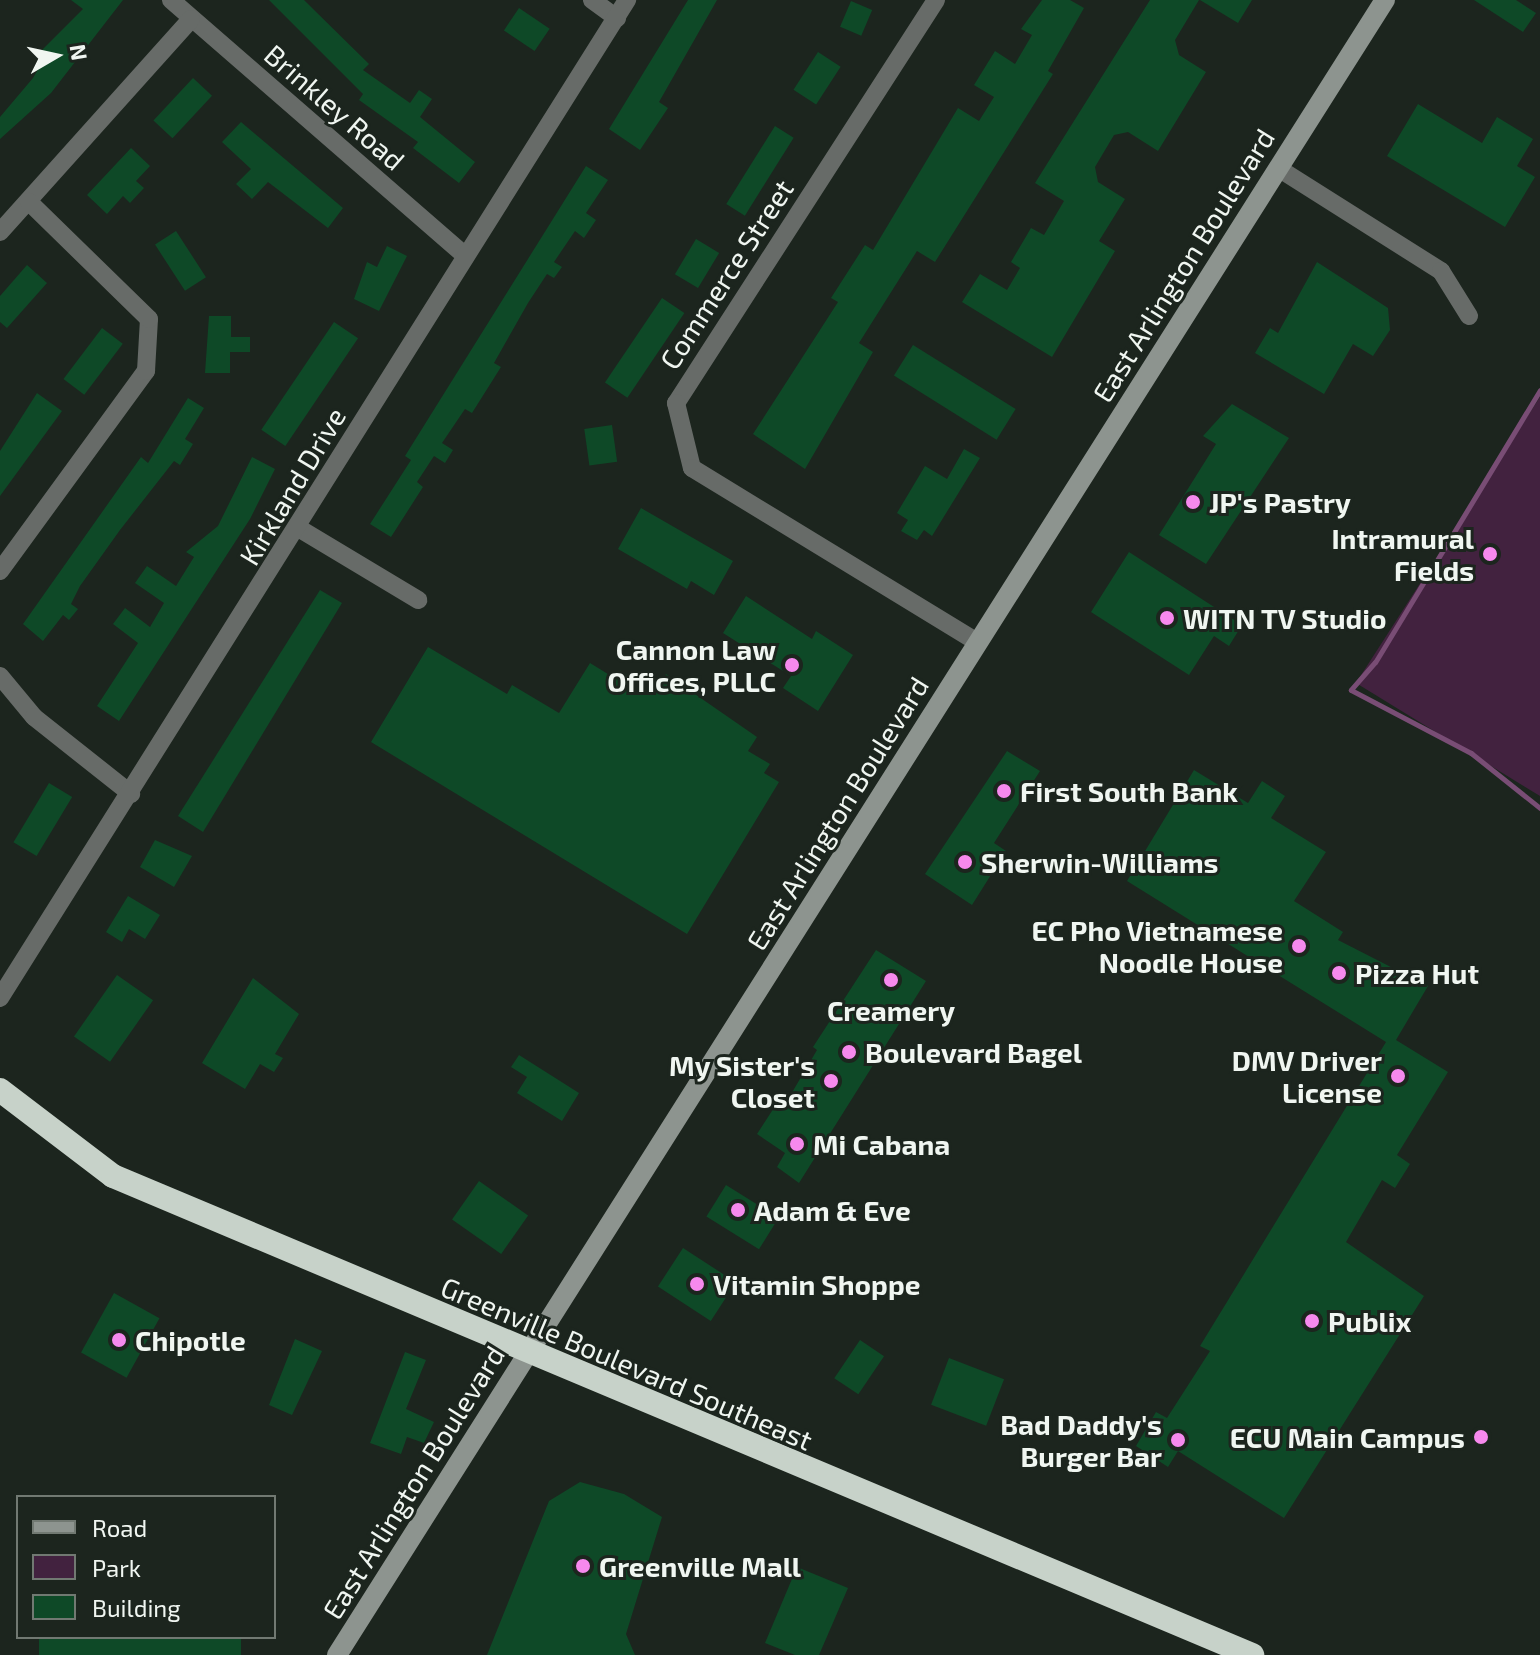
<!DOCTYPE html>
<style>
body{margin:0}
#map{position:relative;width:1540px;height:1655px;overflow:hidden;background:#1c251e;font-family:"Exo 2",sans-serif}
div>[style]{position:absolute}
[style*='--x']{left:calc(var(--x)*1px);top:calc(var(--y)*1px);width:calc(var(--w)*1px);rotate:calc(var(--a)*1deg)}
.green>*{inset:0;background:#42223f}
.stream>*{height:5px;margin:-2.5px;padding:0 2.5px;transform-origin:2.5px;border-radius:2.5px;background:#794d75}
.building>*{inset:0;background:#0e4927;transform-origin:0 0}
.street>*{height:18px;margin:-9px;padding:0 9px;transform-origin:9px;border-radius:9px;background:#676b68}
.secondary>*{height:20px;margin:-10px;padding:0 10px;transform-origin:10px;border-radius:10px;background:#8d948f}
.highway>*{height:24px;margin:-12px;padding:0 12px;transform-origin:12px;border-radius:12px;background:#c7d2c9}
.dots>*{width:22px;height:22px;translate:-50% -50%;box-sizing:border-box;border:4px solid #1c251e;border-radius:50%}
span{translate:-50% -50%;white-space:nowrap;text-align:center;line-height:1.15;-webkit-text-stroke:6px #1c251e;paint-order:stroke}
.street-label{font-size:28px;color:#f0f6f1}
.poi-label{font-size:28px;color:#f0f6f1;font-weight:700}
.left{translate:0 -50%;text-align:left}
.right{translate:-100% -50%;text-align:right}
.legend{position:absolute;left:16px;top:1495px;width:260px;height:144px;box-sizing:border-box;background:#1c251e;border:2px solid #717972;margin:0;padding:10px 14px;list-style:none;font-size:24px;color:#f0f6f1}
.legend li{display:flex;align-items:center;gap:16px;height:40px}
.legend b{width:40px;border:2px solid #717972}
.north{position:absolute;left:16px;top:16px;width:80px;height:80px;-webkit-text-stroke:6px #1c251e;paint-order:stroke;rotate:81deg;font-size:22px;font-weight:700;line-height:32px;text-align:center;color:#f0f6f1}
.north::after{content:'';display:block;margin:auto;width:28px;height:36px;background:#f0f6f1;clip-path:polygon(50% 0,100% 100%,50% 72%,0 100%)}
</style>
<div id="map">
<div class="green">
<div style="clip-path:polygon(1540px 397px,1540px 796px,1356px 683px)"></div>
</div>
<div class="stream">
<div style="--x:1540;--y:390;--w:318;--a:121.2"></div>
<div style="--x:1375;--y:662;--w:37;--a:131"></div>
<div style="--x:1351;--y:690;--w:136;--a:27.7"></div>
<div style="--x:1471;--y:753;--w:88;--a:38.6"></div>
</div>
<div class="building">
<div style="clip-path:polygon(71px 0,123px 0,51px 93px,0 139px,0 117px,33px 78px,43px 61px,36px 56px,83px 9px)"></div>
<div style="clip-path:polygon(269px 0,304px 0,369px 64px,363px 70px,410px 103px,419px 90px,432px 99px,420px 117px,475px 162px,459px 183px,413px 148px,418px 142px,359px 100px,363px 94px)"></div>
<div style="clip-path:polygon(688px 0,717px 0,659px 102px,668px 108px,640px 150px,609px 129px)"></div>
<div style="clip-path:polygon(1042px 0,1070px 0,1084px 8px,1048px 71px,1053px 74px,935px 262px,917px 251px,859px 343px,873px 352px,805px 469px,753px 434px,838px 302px,831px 298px,865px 245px,873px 250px,958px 108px,979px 121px,994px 97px,974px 85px,995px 51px,1015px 64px,1032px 35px,1021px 29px)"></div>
<div style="clip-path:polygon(1150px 0,1199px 0,1175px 40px,1179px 55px,1206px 72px,1158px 151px,1128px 132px,1114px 135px,1095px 167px,1098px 182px,1125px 199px,1099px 241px,1115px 251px,1052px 357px,962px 302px,980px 274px,1007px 290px,1020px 268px,1011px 262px,1031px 228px,1044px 235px,1064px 201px,1035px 183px)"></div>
<div style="clip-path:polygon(1200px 0,1252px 0,1238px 23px)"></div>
<div style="clip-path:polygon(1474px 0,1516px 0,1536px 13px,1523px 32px)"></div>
<div style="left:851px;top:1px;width:23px;height:28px;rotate:23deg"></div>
<div style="left:519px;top:8px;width:37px;height:27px;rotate:34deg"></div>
<div style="left:818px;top:52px;width:27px;height:45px;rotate:33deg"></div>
<div style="left:193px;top:78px;width:26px;height:58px;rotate:43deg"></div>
<div style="clip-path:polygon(1418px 104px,1482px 143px,1497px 117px,1533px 139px,1517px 166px,1535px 177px,1505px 227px,1387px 156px)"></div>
<div style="clip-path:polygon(241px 122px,343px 208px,328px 228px,268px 182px,252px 199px,236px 184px,251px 169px,222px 142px)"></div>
<div style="left:775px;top:126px;width:22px;height:92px;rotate:32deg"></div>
<div style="clip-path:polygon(131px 148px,150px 166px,136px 181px,144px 188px,130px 203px,123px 196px,107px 214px,87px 195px)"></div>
<div style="clip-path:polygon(586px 166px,608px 180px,586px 213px,596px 220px,584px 238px,575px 231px,554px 262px,562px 267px,554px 278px,547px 274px,528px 303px,494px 363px,501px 367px,472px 413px,465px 409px,442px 443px,453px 450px,445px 463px,434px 456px,417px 482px,423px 487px,391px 537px,370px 524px,411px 460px,405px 456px)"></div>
<div style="left:176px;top:231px;width:55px;height:25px;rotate:57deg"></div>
<div style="left:696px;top:239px;width:27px;height:41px;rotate:31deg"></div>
<div style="clip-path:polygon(387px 246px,407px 256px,379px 311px,354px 299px,367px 262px,377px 267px)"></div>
<div style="clip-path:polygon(1317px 262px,1388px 308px,1390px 330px,1373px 356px,1353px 344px,1324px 394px,1255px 353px,1270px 328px,1278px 333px)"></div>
<div style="clip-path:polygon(27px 265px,47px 283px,7px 328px,0 322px,0 296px)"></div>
<div style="left:662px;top:298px;width:27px;height:102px;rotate:34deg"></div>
<div style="clip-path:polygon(209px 316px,231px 316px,231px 337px,250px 337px,250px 352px,230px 352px,230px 373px,205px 373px)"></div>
<div style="left:334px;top:322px;width:29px;height:130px;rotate:34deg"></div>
<div style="left:102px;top:328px;width:26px;height:64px;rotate:37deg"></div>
<div style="left:913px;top:345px;width:121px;height:36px;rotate:32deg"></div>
<div style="clip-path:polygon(37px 393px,62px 411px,0 496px,0 451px)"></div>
<div style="clip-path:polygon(188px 398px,204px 408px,185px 439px,193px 444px,180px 465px,174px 461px,120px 530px,80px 586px,71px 604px,78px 609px,69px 620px,63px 615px,43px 641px,23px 624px,141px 457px,148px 463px)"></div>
<div style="clip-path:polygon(1232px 404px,1289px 438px,1206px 564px,1159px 535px,1216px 444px,1203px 436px)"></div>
<div style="left:612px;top:425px;width:37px;height:28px;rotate:82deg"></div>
<div style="clip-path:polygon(964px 449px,980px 458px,932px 536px,924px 530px,917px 540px,901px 531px,908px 520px,897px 513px,925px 466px,947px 479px)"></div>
<div style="clip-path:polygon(252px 457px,275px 469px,250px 519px,119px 721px,97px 706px,138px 643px,113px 624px,125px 608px,150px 627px,164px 603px,135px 583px,147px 566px,176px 586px,194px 557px,186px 552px,218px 526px)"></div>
<div style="clip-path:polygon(641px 508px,733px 561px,714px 595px,691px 581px,687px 589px,618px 549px)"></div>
<div style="clip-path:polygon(1129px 552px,1242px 625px,1229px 646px,1214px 636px,1189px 675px,1091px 612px)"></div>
<div style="clip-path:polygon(320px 590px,342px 603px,203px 832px,178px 816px)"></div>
<div style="clip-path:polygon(746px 596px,812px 639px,816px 631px,853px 655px,818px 711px,783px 688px,791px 676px,723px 633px)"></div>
<div style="clip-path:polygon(428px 647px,507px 694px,512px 685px,559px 713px,590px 663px,616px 679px,620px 670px,655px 692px,666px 674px,757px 737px,748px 751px,770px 764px,764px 773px,779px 782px,687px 934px,371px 742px)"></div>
<div style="clip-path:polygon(1007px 751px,1040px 771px,994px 843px,1006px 851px,972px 905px,925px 874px)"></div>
<div style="clip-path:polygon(1194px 770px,1248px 803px,1262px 781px,1285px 796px,1271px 818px,1326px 852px,1294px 901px,1343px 932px,1338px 940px,1428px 986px,1396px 1040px,1448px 1072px,1397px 1155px,1410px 1164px,1395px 1188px,1382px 1180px,1346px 1242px,1424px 1296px,1284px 1518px,1178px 1451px,1168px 1467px,1136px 1446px,1156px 1412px,1167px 1418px,1210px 1351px,1200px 1346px,1386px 1042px,1127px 881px)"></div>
<div style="left:49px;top:783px;width:27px;height:69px;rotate:31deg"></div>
<div style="clip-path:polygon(155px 840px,192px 856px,174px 887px,140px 867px)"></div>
<div style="clip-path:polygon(128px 896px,160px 915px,145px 939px,129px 929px,122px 942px,106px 932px)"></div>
<div style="clip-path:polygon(876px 950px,926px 981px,799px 1183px,777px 1167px,785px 1153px,757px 1134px,781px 1097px,787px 1101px,817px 1050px,813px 1047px)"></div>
<div style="left:117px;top:975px;width:44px;height:75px;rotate:35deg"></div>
<div style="clip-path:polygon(253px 978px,299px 1014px,275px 1054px,283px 1058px,274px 1072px,260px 1064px,245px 1089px,202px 1063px)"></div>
<div style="clip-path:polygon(519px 1055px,579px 1093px,562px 1121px,517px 1093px,527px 1077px,511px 1067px)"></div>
<div style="left:479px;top:1181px;width:60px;height:47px;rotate:35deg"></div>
<div style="left:726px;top:1185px;width:62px;height:37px;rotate:32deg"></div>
<div style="left:683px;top:1248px;width:63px;height:46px;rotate:33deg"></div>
<div style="left:114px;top:1293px;width:52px;height:68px;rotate:29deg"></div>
<div style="clip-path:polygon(295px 1339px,322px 1351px,292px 1415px,269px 1405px)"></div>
<div style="left:860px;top:1340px;width:29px;height:46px;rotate:34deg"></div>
<div style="clip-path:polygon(405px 1352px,426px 1360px,406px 1409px,434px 1422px,424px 1443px,407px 1437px,401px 1454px,370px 1443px)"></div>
<div style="left:949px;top:1358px;width:59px;height:50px;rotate:21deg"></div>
<div style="clip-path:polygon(580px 1482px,624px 1494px,662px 1517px,626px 1634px,635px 1655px,487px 1655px,549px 1501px)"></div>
<div style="clip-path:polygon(797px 1567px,848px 1588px,819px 1655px,795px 1655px,765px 1643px)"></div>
<div style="left:39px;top:1637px;width:202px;height:22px"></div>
</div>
<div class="street">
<div style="--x:171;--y:0;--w:388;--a:41"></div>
<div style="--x:592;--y:0;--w:31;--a:36"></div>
<div style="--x:936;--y:0;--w:480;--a:122.8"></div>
<div style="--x:676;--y:403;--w:67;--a:76.2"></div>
<div style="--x:692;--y:468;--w:334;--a:31.4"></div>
<div style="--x:1278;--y:168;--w:193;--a:32.3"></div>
<div style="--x:1441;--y:271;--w:53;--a:58.1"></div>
<div style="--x:0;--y:232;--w:286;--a:-48.1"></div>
<div style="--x:300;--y:529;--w:138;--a:31"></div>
<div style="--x:0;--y:571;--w:248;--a:-53.9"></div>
<div style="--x:146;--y:371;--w:52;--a:-86.7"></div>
<div style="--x:149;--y:319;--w:168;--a:-135.7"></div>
<div style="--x:0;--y:676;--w:53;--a:50.3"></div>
<div style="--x:34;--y:717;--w:124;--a:38.4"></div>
<div style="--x:0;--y:998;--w:1179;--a:-57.86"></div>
</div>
<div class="secondary">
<div style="--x:337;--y:1655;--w:1959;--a:-57.66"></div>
</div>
<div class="highway">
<div style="--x:0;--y:1090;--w:142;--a:37.3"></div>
<div style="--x:113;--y:1176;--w:1236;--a:22.81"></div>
</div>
<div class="dots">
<div style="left:1193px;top:502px;background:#f689ed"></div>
<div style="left:1490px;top:554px;background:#f689ed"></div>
<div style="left:1167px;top:618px;background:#f689ed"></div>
<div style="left:792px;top:665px;background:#f689ed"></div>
<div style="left:1004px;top:791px;background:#f689ed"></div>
<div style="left:965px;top:862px;background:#f689ed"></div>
<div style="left:1299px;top:946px;background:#f689ed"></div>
<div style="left:1339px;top:973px;background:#f689ed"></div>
<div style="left:891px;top:980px;background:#f689ed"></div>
<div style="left:849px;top:1052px;background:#f689ed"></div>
<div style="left:1398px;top:1076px;background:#f689ed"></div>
<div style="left:831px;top:1081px;background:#f689ed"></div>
<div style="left:797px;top:1144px;background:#f689ed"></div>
<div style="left:738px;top:1210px;background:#f689ed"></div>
<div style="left:697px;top:1284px;background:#f689ed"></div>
<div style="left:1312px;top:1321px;background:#f689ed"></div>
<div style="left:119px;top:1340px;background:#f689ed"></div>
<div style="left:1481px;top:1437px;background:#f689ed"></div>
<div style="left:1178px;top:1440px;background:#f689ed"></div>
<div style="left:583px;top:1566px;background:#f689ed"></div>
</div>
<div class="street-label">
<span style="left:335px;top:107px;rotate:41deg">Brinkley Road</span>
<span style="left:1183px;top:265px;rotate:-58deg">East Arlington Boulevard</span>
<span style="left:726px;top:274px;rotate:-57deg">Commerce Street</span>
<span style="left:292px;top:486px;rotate:-59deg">Kirkland Drive</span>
<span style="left:837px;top:813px;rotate:-58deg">East Arlington Boulevard</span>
<span style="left:627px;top:1363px;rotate:23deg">Greenville Boulevard Southeast</span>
<span style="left:413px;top:1482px;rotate:-58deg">East Arlington Boulevard</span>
</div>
<div class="poi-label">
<span class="left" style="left:1209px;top:502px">JP's Pastry</span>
<span class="right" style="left:1474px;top:554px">Intramural<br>Fields</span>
<span class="left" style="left:1183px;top:618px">WITN TV Studio</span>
<span class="right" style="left:776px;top:665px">Cannon Law<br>Offices, PLLC</span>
<span class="left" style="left:1020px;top:791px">First South Bank</span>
<span class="left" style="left:981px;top:862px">Sherwin-Williams</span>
<span class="right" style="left:1283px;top:946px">EC Pho Vietnamese<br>Noodle House</span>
<span class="left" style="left:1355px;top:973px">Pizza Hut</span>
<span style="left:891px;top:1010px">Creamery</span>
<span class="left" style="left:865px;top:1052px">Boulevard Bagel</span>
<span class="right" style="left:1382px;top:1076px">DMV Driver<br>License</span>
<span class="right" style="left:815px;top:1081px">My Sister's<br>Closet</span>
<span class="left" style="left:813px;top:1144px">Mi Cabana</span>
<span class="left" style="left:754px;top:1210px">Adam &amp; Eve</span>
<span class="left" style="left:713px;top:1284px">Vitamin Shoppe</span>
<span class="left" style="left:1328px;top:1321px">Publix</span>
<span class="left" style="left:135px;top:1340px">Chipotle</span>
<span class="right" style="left:1162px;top:1440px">Bad Daddy's<br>Burger Bar</span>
<span class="right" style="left:1465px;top:1437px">ECU Main Campus</span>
<span class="left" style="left:599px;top:1566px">Greenville Mall</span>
</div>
<ul class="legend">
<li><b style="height:10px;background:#8d948f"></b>Road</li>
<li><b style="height:22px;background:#42223f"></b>Park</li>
<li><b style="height:22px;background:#0e4927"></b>Building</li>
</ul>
<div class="north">N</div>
</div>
